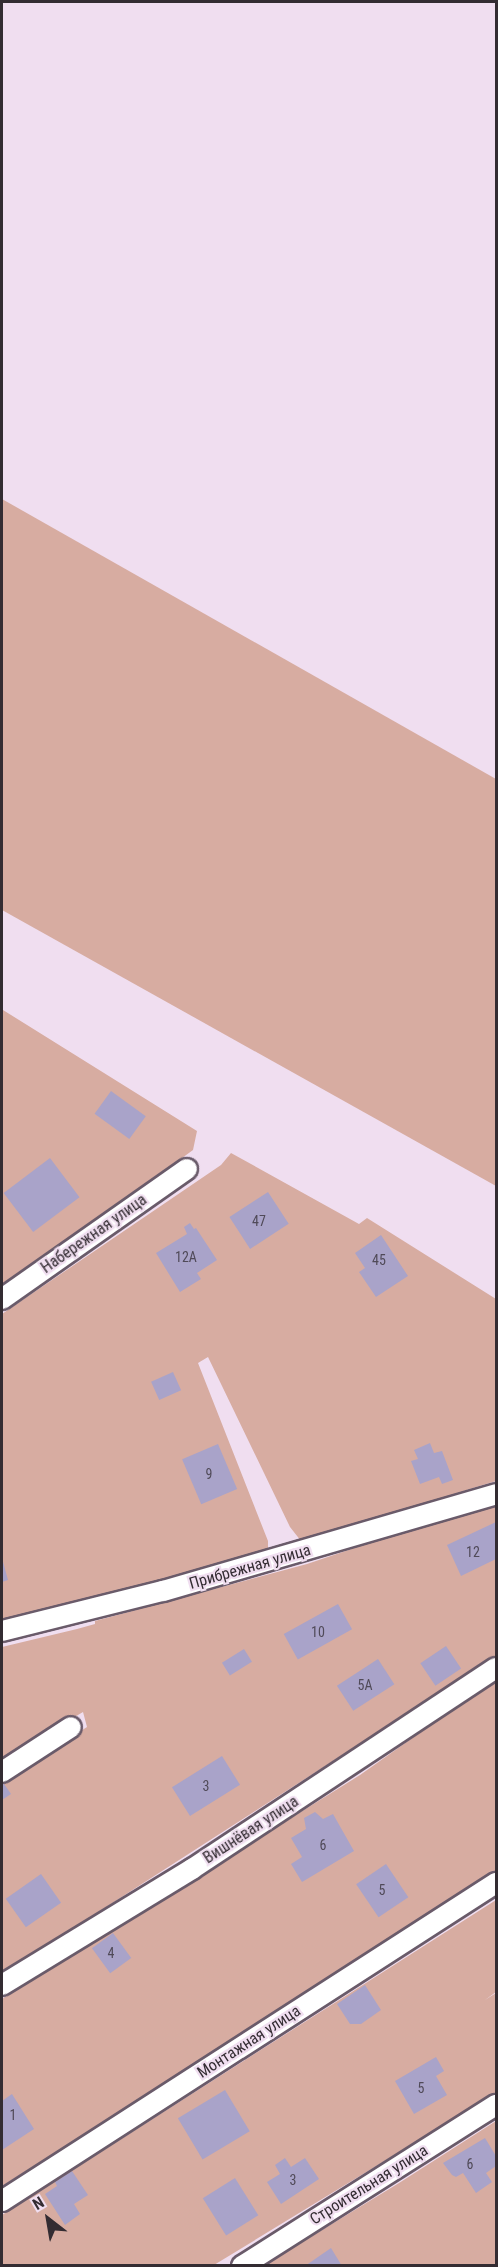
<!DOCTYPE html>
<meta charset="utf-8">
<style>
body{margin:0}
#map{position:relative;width:498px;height:2267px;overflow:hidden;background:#f0def0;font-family:"Roboto Condensed",sans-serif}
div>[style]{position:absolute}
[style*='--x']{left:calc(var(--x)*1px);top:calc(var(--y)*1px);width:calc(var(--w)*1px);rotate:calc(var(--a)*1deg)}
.green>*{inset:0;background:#d7aca1}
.building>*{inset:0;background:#a9a3c9;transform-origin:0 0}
.roads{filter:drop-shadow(2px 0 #6a5b6a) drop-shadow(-2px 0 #6a5b6a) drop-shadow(0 2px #6a5b6a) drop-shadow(0 -2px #6a5b6a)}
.lane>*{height:20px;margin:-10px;padding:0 10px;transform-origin:10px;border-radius:10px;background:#fff}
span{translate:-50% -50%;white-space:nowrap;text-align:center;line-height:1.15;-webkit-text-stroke:4.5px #f0def0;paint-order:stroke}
.number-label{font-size:14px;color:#504a58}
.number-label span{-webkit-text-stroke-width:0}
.street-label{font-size:16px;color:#332c32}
.frame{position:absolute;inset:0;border:3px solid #332c32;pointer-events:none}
.north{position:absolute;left:18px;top:2189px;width:60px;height:60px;-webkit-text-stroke:4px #f0def0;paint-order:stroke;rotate:329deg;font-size:16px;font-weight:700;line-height:24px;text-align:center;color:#332c32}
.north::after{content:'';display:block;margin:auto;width:21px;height:27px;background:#332c32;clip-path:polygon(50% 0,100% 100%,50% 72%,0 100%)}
</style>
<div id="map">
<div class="green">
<div style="clip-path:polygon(2px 499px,496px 779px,496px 1186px,2px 910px)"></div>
<div style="clip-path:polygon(3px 1010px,197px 1131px,193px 1150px,38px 1263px,35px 1261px,2px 1285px)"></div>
<div style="clip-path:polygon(231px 1153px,359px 1224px,367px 1218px,496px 1299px,496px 1481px,301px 1541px,290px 1527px,208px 1357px,198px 1363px,268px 1541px,268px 1550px,2px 1624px,2px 1314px,221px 1165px)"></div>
<div style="clip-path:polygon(496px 1505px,496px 1656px,2px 1974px,2px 1781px,87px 1727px,83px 1712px,2px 1760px,2px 1647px,77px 1629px,95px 1624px,95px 1621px,307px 1564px,420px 1526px)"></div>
<div style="clip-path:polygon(496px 1679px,496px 1871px,287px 2008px,2px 2186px,2px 1999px,360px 1775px)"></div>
<div style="clip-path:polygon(496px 1900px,496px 1992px,485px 2000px,496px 1993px,496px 2093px,214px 2265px,2px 2266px,2px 2215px)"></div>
<div style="clip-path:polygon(496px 2121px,496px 2265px,263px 2266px,399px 2183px)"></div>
</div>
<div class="building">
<div style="left:111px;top:1091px;width:43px;height:28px;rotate:36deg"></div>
<div style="left:50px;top:1158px;width:49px;height:58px;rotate:53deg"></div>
<div style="left:268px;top:1192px;width:38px;height:46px;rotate:57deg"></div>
<div style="clip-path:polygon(190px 1223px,194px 1229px,196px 1228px,217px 1260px,197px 1273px,201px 1279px,180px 1292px,156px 1253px,187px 1234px,184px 1227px)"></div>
<div style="clip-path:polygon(381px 1235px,408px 1276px,376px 1297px,359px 1272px,365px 1268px,355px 1253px)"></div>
<div style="left:173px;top:1372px;width:20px;height:24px;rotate:66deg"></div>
<div style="clip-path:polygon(430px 1443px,434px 1453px,442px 1451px,453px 1480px,442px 1484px,439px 1477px,420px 1484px,411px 1461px,418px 1459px,414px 1450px)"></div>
<div style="left:218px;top:1444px;width:49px;height:39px;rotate:67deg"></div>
<div style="clip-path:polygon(496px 1522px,496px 1559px,461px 1576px,447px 1545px)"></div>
<div style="clip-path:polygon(2px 1558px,8px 1580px,2px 1582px)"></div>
<div style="left:338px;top:1604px;width:29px;height:62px;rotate:61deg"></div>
<div style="left:446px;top:1646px;width:27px;height:31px;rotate:56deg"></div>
<div style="left:244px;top:1649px;width:15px;height:26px;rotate:58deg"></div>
<div style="left:378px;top:1659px;width:30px;height:49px;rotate:57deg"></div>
<div style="left:222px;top:1756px;width:34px;height:59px;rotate:58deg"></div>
<div style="clip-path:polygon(2px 1781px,11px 1794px,2px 1800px)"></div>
<div style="clip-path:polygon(315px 1812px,323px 1819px,333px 1814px,354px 1851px,302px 1882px,291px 1864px,302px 1857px,291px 1838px,306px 1829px,304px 1818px)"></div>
<div style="left:386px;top:1864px;width:40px;height:36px;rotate:56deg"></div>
<div style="left:41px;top:1874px;width:35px;height:43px;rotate:55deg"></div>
<div style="left:113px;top:1933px;width:31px;height:26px;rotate:54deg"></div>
<div style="clip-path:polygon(365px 1985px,381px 2010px,361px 2024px,350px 2024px,337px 2004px)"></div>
<div style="clip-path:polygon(436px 2057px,444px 2071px,436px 2076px,447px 2095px,414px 2114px,395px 2081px)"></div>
<div style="left:225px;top:2090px;width:48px;height:55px;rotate:59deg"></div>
<div style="clip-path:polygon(12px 2094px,34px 2129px,2px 2150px,2px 2101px)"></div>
<div style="clip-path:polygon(485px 2138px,496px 2156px,496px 2166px,486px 2173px,492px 2182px,476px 2193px,463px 2173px,456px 2177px,452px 2175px,443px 2163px)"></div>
<div style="clip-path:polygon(285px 2158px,291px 2167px,305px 2158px,319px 2179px,281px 2204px,267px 2182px,280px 2174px,275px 2165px)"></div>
<div style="clip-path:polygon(72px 2171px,88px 2195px,74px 2204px,80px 2214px,65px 2225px,45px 2194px,57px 2186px,55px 2182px)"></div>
<div style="left:235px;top:2178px;width:44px;height:38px;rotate:58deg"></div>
<div style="clip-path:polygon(331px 2248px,342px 2266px,305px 2266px)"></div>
</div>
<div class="roads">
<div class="lane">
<div style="--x:2;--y:1299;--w:226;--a:-35.1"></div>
<div style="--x:2;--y:1631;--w:166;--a:-14"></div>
<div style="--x:163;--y:1591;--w:347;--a:-16.2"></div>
<div style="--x:2;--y:1772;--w:82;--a:-33.1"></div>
<div style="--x:2;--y:1985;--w:223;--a:-31.4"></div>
<div style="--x:192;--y:1869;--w:364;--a:-33.5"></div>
<div style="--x:2;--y:2201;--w:588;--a:-32.77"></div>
<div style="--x:242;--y:2266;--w:301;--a:-32.4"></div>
</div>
</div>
<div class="number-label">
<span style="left:259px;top:1221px">47</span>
<span style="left:186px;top:1257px">12А</span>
<span style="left:379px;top:1260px">45</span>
<span style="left:209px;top:1474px">9</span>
<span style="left:473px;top:1552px">12</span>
<span style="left:318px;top:1632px">10</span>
<span style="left:365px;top:1685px">5А</span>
<span style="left:206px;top:1786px">3</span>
<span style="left:323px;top:1845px">6</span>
<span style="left:382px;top:1890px">5</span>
<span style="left:111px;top:1953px">4</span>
<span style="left:421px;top:2088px">5</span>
<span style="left:13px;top:2115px">1</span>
<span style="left:470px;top:2164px">6</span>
<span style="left:293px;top:2180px">3</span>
</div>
<div class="street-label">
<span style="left:94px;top:1234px;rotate:-35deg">Набережная улица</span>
<span style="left:250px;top:1567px;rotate:-16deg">Прибрежная улица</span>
<span style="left:251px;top:1830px;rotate:-33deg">Вишнёвая улица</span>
<span style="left:249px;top:2042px;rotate:-33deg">Монтажная улица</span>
<span style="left:369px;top:2185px;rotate:-32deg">Строительная улица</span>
</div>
<div class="frame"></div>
<div class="north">N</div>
</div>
